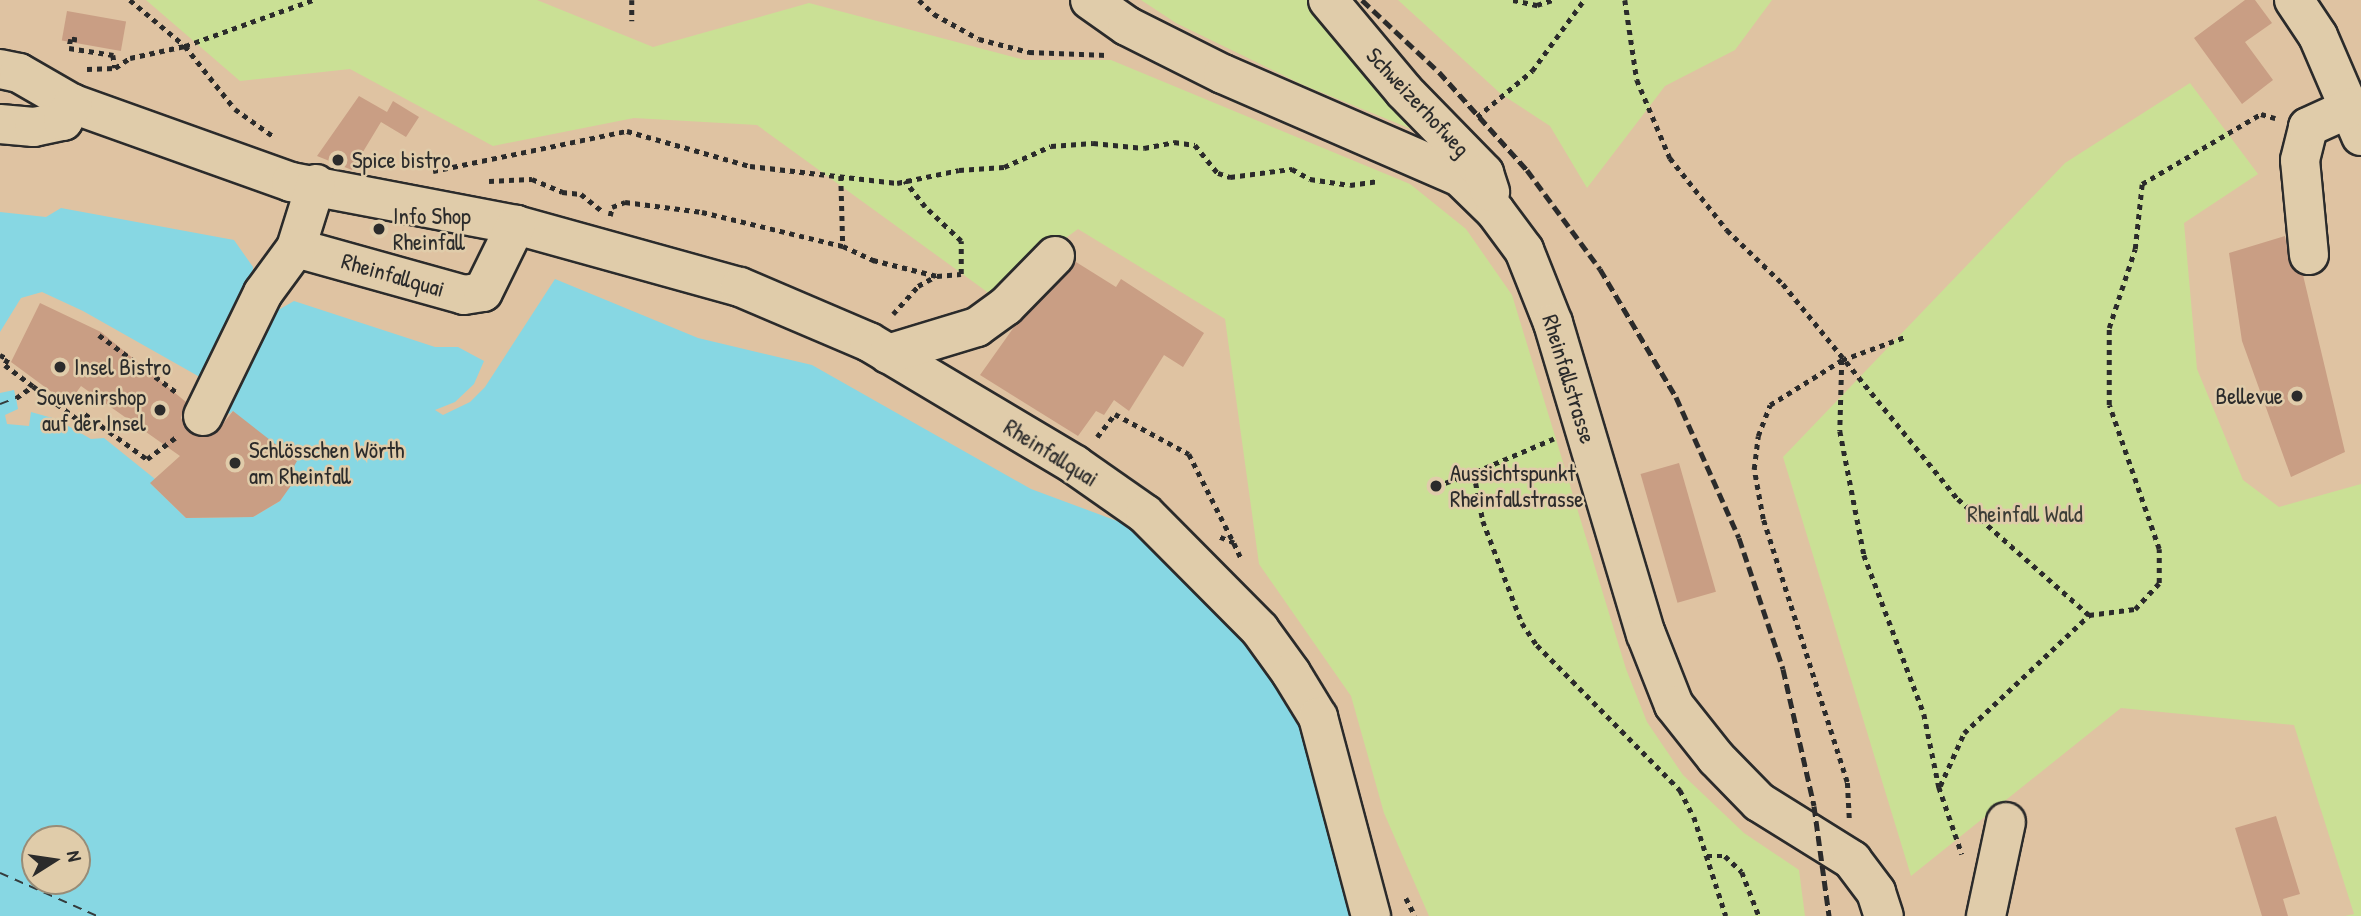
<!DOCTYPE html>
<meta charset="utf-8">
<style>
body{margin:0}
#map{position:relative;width:2361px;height:916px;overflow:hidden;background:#dfc3a2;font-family:"Patrick Hand",sans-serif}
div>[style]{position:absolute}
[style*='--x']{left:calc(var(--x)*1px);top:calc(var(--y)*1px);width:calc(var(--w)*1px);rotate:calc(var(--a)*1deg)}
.green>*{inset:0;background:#cae095}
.water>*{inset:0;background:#87d7e3}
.ferry>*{height:2px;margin-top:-1px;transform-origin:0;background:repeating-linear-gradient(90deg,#343c3d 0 9px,transparent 0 16px)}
.building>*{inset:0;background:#c99e84;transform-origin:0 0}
.path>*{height:4.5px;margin-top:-2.25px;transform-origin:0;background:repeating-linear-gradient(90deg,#2b2b2b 0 5px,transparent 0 10px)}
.roads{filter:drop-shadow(2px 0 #2b2b2b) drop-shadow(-2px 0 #2b2b2b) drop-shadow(0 2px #2b2b2b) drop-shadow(0 -2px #2b2b2b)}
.minor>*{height:38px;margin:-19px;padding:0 19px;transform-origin:19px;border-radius:19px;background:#e0ccaa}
.rail>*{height:5px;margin-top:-2.5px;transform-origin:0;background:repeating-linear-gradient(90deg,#2b2b2b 0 10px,transparent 0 15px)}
.dots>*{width:19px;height:19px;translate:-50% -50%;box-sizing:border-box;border:4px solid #e0ccaa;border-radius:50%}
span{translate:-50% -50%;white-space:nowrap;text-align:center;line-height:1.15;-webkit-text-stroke:5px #e0ccaa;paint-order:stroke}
.street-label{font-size:23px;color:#2b2b2b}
.poi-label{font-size:23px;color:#2b2b2b}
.left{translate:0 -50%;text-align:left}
.right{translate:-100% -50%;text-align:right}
.park-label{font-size:23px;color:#3b3d36}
.north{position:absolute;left:21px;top:825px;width:70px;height:70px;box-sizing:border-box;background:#e0ccaa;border:2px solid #988c77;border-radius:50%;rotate:78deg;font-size:19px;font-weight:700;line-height:28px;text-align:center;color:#2b2b2b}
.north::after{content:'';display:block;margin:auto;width:24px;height:32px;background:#2b2b2b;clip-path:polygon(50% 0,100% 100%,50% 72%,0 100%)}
</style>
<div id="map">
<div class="green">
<div style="clip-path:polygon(146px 0,537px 0,653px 47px,809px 3px,1025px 60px,1111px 60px,1410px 184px,1466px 229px,1512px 295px,1626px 669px,1647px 722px,1683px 775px,1744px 833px,1799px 870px,1805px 916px,1429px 916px,1384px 813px,1351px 696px,1259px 564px,1225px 319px,1078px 229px,990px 294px,757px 125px,634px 118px,493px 146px,350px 69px,240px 81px)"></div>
<div style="clip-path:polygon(1141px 0,1314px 0,1344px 50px,1443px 142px,1301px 84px,1176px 23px)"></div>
<div style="clip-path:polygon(1398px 0,1772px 0,1735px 50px,1665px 86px,1587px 188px,1550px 126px,1501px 94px)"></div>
<div style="clip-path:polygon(2190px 83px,2258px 174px,2184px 223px,2197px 369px,2243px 480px,2279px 507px,2361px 484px,2361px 916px,2345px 916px,2354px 914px,2294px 725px,2121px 708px,1911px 876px,1783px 457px,2065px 163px)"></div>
</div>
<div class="water">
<div style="clip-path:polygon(evenodd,61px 208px,234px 240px,253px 267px,251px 296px,280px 309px,294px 301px,435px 347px,458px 347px,484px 361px,474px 384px,455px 402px,435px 410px,443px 415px,470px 402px,485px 387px,555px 279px,698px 338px,812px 365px,1031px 489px,1136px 528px,1270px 660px,1310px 728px,1351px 916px,0 916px,0 393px,14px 390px,16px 398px,18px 409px,5px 415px,7px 424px,29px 426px,31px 412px,56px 419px,91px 439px,104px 438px,155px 479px,151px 484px,186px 518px,253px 517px,280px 501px,294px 480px,233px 411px,229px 414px,198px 376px,83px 311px,42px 292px,21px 298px,0 332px,0 212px,46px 217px,61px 208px,35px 839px,77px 839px,77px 881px,35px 881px,35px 839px)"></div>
</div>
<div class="ferry">
<div style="--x:0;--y:404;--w:17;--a:-21"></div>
<div style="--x:0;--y:873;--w:106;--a:23.9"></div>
</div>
<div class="building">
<div style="clip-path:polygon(2245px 0,2255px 0,2272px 23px,2245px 42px,2273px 80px,2242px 104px,2194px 38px)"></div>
<div style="left:67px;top:11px;width:60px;height:30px;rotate:10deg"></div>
<div style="clip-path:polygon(359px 96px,387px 112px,393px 101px,419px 117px,406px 137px,381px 122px,352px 170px,317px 156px)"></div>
<div style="clip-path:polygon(2285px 236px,2291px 267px,2303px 275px,2345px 452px,2291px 477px,2242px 341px,2229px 253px)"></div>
<div style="clip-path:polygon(1076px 262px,1116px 287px,1121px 279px,1204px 333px,1183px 367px,1164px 355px,1129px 411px,1114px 400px,1104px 415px,1096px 411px,1078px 436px,980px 375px,1014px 327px)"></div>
<div style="clip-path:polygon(40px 303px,101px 332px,186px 402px,181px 418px,193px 435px,215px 434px,233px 411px,297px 461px,289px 475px,295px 480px,280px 501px,253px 517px,186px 518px,150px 483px,180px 456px,81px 386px,68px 404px,11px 362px)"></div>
<div style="left:1679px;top:463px;width:134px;height:40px;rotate:74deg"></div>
<div style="clip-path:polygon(2276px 816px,2300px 894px,2283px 899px,2288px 916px,2262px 916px,2235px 828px)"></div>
</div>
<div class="path">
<div style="--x:130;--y:0;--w:72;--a:39.9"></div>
<div style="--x:185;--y:46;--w:80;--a:51.6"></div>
<div style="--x:235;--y:109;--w:47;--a:35.4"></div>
<div style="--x:632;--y:0;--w:21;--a:90"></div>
<div style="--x:919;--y:0;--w:21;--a:43"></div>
<div style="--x:934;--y:14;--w:51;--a:29.1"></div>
<div style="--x:979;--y:39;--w:52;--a:14.6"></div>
<div style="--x:1029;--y:52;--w:78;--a:2.2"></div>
<div style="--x:1513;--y:0;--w:25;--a:12"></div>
<div style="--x:1537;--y:5;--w:16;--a:-18"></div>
<div style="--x:1625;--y:0;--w:81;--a:81.5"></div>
<div style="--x:1637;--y:80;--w:85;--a:67.1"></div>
<div style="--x:1670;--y:158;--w:92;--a:51.6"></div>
<div style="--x:1727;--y:230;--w:78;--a:44"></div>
<div style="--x:1783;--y:284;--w:277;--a:50.9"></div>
<div style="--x:1958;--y:499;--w:175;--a:41.5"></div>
<div style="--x:2089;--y:615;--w:46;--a:-7.4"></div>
<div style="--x:2135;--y:609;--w:35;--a:-47"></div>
<div style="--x:2159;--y:583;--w:34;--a:-90"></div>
<div style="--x:2159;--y:549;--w:152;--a:-109.1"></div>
<div style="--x:2109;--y:405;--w:77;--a:-90"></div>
<div style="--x:2109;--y:328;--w:83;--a:-71.8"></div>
<div style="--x:2135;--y:249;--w:65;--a:-83.9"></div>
<div style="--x:2142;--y:184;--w:138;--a:-30.5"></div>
<div style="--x:2261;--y:114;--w:15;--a:16"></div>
<div style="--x:77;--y:40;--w:6;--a:-171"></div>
<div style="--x:71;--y:39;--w:9;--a:103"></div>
<div style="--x:69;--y:48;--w:45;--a:9"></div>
<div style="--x:113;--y:55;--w:13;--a:81"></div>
<div style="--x:87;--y:69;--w:28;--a:-2"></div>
<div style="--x:115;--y:68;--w:18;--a:-34"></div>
<div style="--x:130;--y:58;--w:56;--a:-12.3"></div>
<div style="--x:185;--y:46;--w:136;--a:-19.8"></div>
<div style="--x:1477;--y:117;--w:72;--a:-39.9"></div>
<div style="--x:1532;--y:71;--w:88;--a:-53.8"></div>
<div style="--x:433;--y:171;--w:198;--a:-11.7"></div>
<div style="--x:627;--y:131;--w:128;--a:15.9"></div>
<div style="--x:750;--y:166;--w:148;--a:6.6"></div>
<div style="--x:897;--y:183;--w:63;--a:-11.8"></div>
<div style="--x:959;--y:170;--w:45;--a:-3.8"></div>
<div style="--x:1004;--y:167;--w:51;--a:-24.1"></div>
<div style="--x:1051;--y:146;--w:42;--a:-4.1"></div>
<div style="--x:1093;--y:143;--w:51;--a:5.6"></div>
<div style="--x:1144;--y:148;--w:31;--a:-11"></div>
<div style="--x:1174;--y:142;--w:21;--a:8"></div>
<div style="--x:1195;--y:145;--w:36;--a:51"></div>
<div style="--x:1218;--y:173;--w:13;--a:18"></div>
<div style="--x:1230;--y:177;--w:63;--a:-7.4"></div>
<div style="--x:1292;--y:169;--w:21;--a:29"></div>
<div style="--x:1310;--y:179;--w:40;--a:8.5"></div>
<div style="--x:1350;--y:185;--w:29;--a:-8"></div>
<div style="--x:841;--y:176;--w:70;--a:88.4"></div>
<div style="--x:489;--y:181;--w:43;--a:-2.7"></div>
<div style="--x:532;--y:179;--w:33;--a:23"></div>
<div style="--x:562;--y:192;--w:19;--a:6"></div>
<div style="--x:581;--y:194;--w:26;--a:39"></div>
<div style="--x:610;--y:216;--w:9;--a:-77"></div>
<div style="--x:612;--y:207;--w:14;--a:-21"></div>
<div style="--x:625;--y:202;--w:78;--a:7.4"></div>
<div style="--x:702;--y:212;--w:145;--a:13.6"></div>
<div style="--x:843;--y:246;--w:35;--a:25"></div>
<div style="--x:873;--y:260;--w:66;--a:14"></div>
<div style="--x:937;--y:276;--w:24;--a:-5"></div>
<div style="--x:961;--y:274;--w:33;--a:-90"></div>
<div style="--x:961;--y:241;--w:50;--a:-136.6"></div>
<div style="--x:925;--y:207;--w:33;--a:-128"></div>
<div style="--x:893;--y:314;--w:38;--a:-48"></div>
<div style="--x:918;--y:286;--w:21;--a:-29"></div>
<div style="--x:99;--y:335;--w:96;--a:36.5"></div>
<div style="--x:0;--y:355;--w:9;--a:27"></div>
<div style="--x:8;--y:359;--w:7;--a:117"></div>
<div style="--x:5;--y:365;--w:35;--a:37"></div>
<div style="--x:1842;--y:360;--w:71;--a:91.6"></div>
<div style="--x:1840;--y:431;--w:126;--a:79"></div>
<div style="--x:1864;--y:555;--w:170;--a:69.3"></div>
<div style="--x:1924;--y:714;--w:75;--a:78.4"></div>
<div style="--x:1939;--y:787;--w:71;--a:71.1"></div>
<div style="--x:16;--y:398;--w:21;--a:-35"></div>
<div style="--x:33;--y:386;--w:59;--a:36.7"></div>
<div style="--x:80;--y:421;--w:9;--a:-54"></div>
<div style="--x:85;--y:414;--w:77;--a:36"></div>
<div style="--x:147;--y:459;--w:39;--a:-37"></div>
<div style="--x:1097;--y:437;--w:29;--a:-52"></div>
<div style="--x:1115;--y:414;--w:84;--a:28.4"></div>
<div style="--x:1189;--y:454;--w:100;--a:63.2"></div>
<div style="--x:1234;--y:543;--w:16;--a:-158"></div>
<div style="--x:1554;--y:439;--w:87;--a:157"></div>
<div style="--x:1474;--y:473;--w:49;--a:79.4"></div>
<div style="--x:1483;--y:521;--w:109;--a:69.1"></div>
<div style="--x:1522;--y:623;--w:27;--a:56"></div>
<div style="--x:1537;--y:645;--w:204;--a:45.4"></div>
<div style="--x:1680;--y:790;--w:30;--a:63"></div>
<div style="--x:1694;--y:817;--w:104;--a:72.1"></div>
<div style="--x:1436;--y:486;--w:40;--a:-18.9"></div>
<div style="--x:1234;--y:543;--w:17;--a:65"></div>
<div style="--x:1940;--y:786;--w:58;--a:-65.6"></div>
<div style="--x:1964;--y:733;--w:172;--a:-43.3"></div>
<div style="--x:1849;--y:818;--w:36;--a:-93"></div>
<div style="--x:1847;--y:782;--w:276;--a:-107.7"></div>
<div style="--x:1763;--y:519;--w:51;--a:-100.2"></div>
<div style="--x:1754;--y:469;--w:33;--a:-83"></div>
<div style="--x:1758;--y:436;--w:33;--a:-69"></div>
<div style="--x:1770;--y:405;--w:85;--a:-32"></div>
<div style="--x:1842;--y:360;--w:67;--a:-20.1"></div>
<div style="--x:1707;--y:856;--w:18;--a:0"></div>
<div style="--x:1725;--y:856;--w:23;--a:43"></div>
<div style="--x:1742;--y:872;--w:47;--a:68.9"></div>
<div style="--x:1406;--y:898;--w:20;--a:63"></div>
</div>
<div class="roads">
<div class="minor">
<div style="--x:1090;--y:0;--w:45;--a:35.1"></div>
<div style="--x:1127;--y:26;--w:107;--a:26.6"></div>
<div style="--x:1223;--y:74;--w:258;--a:23.5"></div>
<div style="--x:1460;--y:177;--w:49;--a:44.2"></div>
<div style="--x:1495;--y:211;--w:49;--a:53.4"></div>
<div style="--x:1524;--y:250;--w:79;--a:68.3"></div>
<div style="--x:1553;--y:323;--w:325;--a:73.4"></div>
<div style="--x:1646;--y:634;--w:76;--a:68.5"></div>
<div style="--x:1674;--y:705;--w:68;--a:51.6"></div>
<div style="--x:1716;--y:758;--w:62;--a:45.7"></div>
<div style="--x:1759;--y:802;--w:110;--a:31.9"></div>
<div style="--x:1852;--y:860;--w:40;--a:53"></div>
<div style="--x:1876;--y:892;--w:25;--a:72"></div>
<div style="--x:1328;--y:0;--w:119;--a:50.1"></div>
<div style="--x:1404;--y:91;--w:115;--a:45.7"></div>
<div style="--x:1484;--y:173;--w:20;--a:72"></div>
<div style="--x:2294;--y:0;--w:43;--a:56.3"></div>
<div style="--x:2318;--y:36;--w:109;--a:66.7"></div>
<div style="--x:0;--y:69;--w:19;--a:12"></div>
<div style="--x:19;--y:73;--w:62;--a:29.9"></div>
<div style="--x:73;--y:104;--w:232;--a:19.7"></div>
<div style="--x:291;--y:182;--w:229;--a:10.8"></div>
<div style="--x:516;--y:225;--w:232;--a:15.5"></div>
<div style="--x:740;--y:287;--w:140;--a:23.1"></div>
<div style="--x:869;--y:342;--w:240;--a:30.8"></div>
<div style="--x:1075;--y:465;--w:85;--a:35"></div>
<div style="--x:1145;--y:514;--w:163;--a:45.2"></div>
<div style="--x:1260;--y:630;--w:53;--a:54.2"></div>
<div style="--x:1291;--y:673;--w:52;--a:58.5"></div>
<div style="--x:1318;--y:717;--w:206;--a:75.1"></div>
<div style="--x:0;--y:124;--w:34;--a:5"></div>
<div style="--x:34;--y:127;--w:30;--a:-12"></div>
<div style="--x:63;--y:121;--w:20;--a:-60"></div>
<div style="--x:316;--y:184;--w:67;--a:107.4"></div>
<div style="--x:296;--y:248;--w:174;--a:15.6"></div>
<div style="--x:464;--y:295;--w:19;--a:-9"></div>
<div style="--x:483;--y:292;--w:75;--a:-63.8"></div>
<div style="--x:2309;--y:255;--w:95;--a:-95.4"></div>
<div style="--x:2300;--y:160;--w:34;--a:-76"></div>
<div style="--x:2308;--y:127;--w:48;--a:-24.4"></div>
<div style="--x:888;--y:354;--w:93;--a:-16.9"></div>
<div style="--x:977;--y:327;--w:36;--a:-36"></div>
<div style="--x:1006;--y:306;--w:70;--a:-45.6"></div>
<div style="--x:203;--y:416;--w:137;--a:-64"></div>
<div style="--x:263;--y:293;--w:56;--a:-53.7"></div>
<div style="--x:1986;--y:916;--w:96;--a:-78"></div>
</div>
</div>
<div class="rail">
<div style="--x:1362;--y:0;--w:105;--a:43.1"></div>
<div style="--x:1439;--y:72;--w:132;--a:48.1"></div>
<div style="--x:1527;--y:170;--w:123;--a:53.6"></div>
<div style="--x:1600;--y:269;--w:149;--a:59.3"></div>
<div style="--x:1676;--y:397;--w:154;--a:65.9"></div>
<div style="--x:1739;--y:538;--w:138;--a:71.4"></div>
<div style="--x:1783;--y:669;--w:140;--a:77.2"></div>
<div style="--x:1814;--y:806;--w:111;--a:82.2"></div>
</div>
<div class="dots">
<div style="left:338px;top:160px;background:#2b2b2b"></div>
<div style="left:379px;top:229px;background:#2b2b2b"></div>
<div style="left:60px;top:367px;background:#2b2b2b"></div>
<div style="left:2297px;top:396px;background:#2b2b2b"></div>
<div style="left:160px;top:410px;background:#2b2b2b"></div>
<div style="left:235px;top:463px;background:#2b2b2b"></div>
<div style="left:1436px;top:486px;background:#2b2b2b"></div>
</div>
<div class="street-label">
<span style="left:1418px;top:102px;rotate:47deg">Schweizerhofweg</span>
<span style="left:393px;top:275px;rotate:16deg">Rheinfallquai</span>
<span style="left:1569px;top:379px;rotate:73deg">Rheinfallstrasse</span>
<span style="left:1051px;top:453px;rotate:32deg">Rheinfallquai</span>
</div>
<div class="poi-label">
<span class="left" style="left:352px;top:160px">Spice bistro</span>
<span class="left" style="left:393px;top:229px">Info Shop<br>Rheinfall</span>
<span class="left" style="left:74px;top:367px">Insel Bistro</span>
<span class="right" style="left:2283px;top:396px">Bellevue</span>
<span class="right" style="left:146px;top:410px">Souvenirshop<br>auf der Insel</span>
<span class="left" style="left:249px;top:463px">Schlösschen Wörth<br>am Rheinfall</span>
<span class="left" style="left:1450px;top:486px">Aussichtspunkt<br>Rheinfallstrasse</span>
</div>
<div class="park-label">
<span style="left:2025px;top:514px">Rheinfall Wald</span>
</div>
<div class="north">N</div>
</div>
